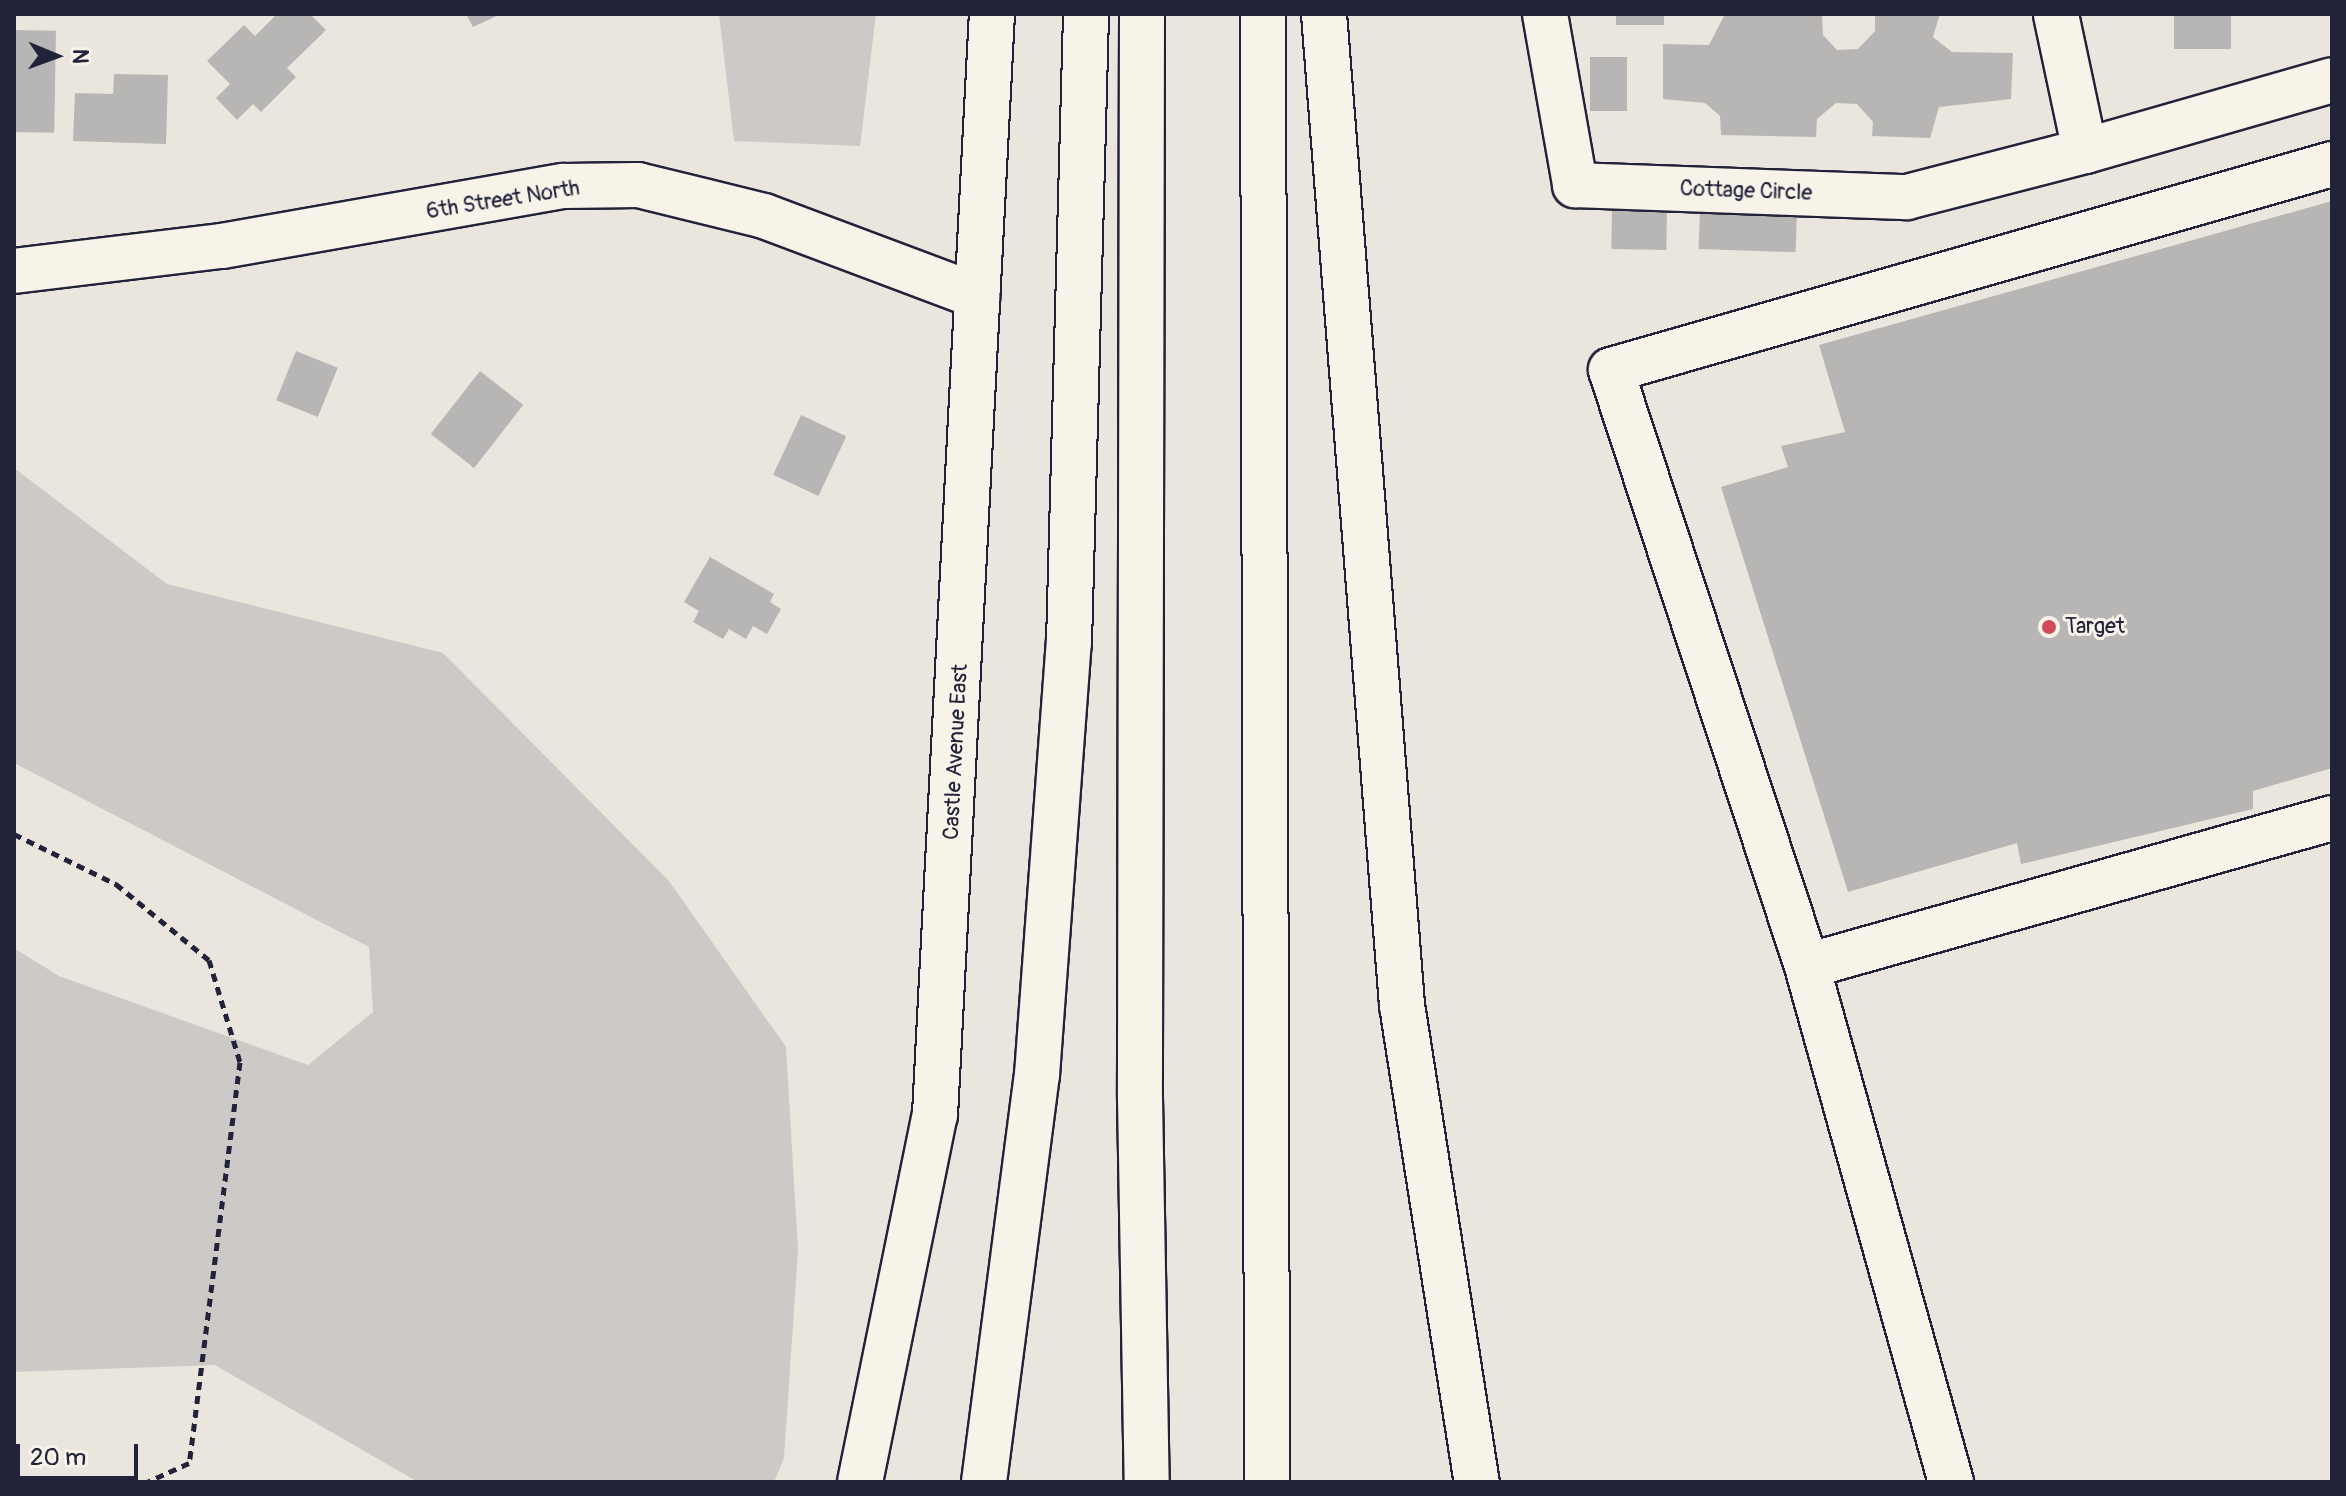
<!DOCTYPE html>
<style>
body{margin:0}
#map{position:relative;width:2346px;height:1496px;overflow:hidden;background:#eae6de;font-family:Pangolin,sans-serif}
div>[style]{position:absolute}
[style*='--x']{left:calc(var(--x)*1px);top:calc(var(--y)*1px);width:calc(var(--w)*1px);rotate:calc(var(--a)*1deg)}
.green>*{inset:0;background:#cdc9c6}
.building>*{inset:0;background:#b8b6b5;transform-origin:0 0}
.path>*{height:5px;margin-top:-2.5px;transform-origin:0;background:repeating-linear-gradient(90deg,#22223b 0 8px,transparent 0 14px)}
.roads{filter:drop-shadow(2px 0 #22223b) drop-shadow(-2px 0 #22223b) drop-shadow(0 2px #22223b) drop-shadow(0 -2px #22223b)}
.minor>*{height:44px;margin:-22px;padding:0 22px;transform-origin:22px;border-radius:22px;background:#f7f3e8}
.highway>*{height:44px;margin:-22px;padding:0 22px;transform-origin:22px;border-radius:22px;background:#f7f3e8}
.dots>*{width:22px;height:22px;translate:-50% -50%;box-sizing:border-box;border:4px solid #f7f3e8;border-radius:50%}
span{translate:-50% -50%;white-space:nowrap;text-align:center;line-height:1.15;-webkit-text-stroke:6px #f7f3e8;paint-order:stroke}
.street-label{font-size:22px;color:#22223b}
.poi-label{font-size:22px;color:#22223b}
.left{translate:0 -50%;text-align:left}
.frame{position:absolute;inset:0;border:16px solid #22223b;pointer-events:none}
.north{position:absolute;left:16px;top:16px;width:80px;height:80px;-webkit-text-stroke:6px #f7f3e8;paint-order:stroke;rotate:91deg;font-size:22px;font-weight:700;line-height:32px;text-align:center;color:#22223b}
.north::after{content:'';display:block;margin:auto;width:28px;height:36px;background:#22223b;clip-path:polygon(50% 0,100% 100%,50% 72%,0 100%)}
.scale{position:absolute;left:16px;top:1444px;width:122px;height:36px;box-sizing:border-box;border:4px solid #22223b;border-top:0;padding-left:10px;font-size:24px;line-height:28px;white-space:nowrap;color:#22223b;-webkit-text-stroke:6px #f7f3e8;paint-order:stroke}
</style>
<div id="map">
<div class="green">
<div style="clip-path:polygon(719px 14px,876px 14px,860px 146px,734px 141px)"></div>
<div style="clip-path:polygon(14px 468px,167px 584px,443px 653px,669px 881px,786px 1047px,798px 1250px,784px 1458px,774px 1482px,418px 1482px,215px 1365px,14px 1372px,14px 948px,59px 976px,308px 1065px,373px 1012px,369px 947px,14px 763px)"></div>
</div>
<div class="building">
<div style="clip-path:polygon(277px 14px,310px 14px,326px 30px,287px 68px,296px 77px,261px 112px,253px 104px,237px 120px,216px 98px,230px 84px,207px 61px,244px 25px,255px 36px)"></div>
<div style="clip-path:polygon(466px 14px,501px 14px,473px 27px)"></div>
<div style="left:1616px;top:14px;width:48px;height:11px"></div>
<div style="clip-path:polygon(1725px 14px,1822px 16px,1823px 35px,1837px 50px,1858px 49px,1875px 31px,1875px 14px,1940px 14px,1933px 37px,1952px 52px,2013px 53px,2011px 99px,1939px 107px,1930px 138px,1872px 136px,1873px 122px,1857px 104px,1836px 103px,1817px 119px,1816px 137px,1721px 135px,1720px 116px,1705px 103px,1663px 99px,1663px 44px,1709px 45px)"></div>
<div style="left:2174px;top:14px;width:57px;height:35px"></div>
<div style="left:14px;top:30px;width:42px;height:102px;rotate:1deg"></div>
<div style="left:1590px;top:57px;width:37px;height:54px"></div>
<div style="clip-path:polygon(114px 74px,168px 75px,166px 144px,73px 141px,75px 93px,113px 94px)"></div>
<div style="clip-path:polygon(2332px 201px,2332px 768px,2253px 791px,2253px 809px,2021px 864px,2017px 843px,1848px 892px,1721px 487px,1788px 467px,1781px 446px,1845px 432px,1819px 345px)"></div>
<div style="left:1612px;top:209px;width:55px;height:40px;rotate:1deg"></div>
<div style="left:1700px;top:209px;width:97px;height:40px;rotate:2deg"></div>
<div style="left:296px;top:351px;width:45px;height:53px;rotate:22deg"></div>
<div style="left:480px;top:371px;width:55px;height:80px;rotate:38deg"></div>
<div style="left:801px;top:415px;width:50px;height:66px;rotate:25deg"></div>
<div style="clip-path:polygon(710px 557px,774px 594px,770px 602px,781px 609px,767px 634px,753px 626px,746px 639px,729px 629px,723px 639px,693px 622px,699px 611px,684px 602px)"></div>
</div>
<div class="path">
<div style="--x:14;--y:834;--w:114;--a:26.1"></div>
<div style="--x:116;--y:884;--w:120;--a:39.3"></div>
<div style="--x:209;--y:960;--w:107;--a:73.1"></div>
<div style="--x:240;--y:1062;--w:404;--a:97.2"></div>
<div style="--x:189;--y:1463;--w:46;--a:155.7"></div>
</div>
<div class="roads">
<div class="minor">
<div style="--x:1545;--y:14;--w:174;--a:80"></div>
<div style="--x:1575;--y:185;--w:332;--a:2.1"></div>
<div style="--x:1907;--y:197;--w:184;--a:-14.5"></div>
<div style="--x:2085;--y:151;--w:140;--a:-102"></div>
<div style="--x:2085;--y:151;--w:257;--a:-16"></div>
<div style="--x:2332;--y:164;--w:750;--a:164.05"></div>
<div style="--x:1611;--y:370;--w:627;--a:71.8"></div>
<div style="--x:1807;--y:966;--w:545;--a:-15.74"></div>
<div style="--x:14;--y:271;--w:209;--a:-6.9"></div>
<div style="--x:222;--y:246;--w:347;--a:-10"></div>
<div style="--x:564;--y:186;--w:74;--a:-0.8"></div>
<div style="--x:638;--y:185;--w:130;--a:13.8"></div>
<div style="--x:764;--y:216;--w:228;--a:20.6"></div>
<div style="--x:1807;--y:966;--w:536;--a:74.41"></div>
<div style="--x:860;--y:1482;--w:375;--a:-78.5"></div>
<div style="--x:935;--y:1115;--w:1102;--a:-87.04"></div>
</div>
<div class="highway">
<div style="--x:1142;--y:14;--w:1084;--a:90.11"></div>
<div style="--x:1140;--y:1098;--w:384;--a:89"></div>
<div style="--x:1263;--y:14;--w:1468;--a:89.84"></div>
<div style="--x:1324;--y:14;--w:994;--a:85.5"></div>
<div style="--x:1402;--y:1005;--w:483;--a:81.1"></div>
<div style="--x:984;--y:1482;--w:410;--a:-82.6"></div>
<div style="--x:1037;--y:1075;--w:433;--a:-85.8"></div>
<div style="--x:1069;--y:643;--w:629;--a:-88.45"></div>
</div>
</div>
<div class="dots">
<div style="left:2049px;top:627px;background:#d1495b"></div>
</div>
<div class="street-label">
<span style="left:1746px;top:191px;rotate:2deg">Cottage Circle</span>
<span style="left:503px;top:200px;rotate:-9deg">6th Street North</span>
<span style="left:956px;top:752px;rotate:-87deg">Castle Avenue East</span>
</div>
<div class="poi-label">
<span class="left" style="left:2065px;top:627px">Target</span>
</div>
<div class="frame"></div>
<div class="north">N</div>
<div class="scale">20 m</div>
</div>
